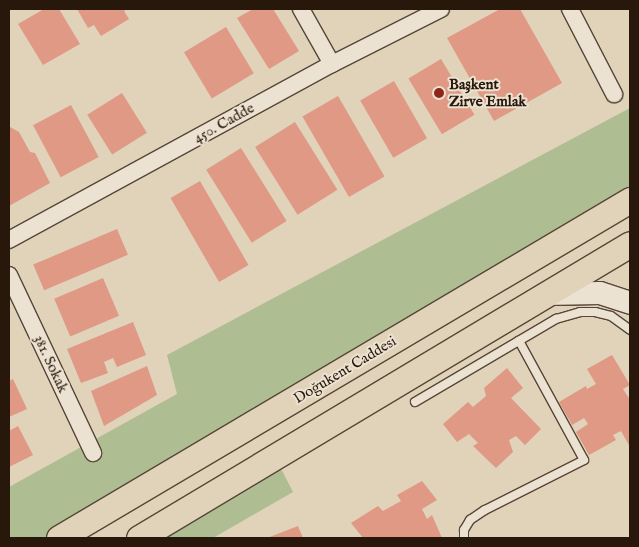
<!DOCTYPE html>
<meta charset="utf-8">
<style>
body{margin:0}
#map{position:relative;width:639px;height:547px;overflow:hidden;background:#e1d2ba;font-family:"IM FELL English",serif}
div>[style]{position:absolute}
[style*='--x']{left:calc(var(--x)*1px);top:calc(var(--y)*1px);width:calc(var(--w)*1px);rotate:calc(var(--a)*1deg)}
.green>*{inset:0;background:#afbd92}
.building>*{inset:0;background:#df9985;transform-origin:0 0}
.roads{filter:drop-shadow(1px 0 #564637) drop-shadow(-1px 0 #564637) drop-shadow(0 1px #564637) drop-shadow(0 -1px #564637)}
.lane>*{height:8px;margin:-4px;padding:0 4px;transform-origin:4px;border-radius:4px;background:#ece2d2}
.street>*{height:16px;margin:-8px;padding:0 8px;transform-origin:8px;border-radius:8px;background:#ece2d2}
.secondary>*{height:22px;margin:-11px;padding:0 11px;transform-origin:11px;border-radius:11px;background:#ece2d2}
.primary>*{height:25px;margin:-12.5px;padding:0 12.5px;transform-origin:12.5px;border-radius:12.5px;background:#e1d2ba}
.dots>*{width:14px;height:14px;translate:-50% -50%;box-sizing:border-box;border:2px solid #ece2d2;border-radius:50%}
span{translate:-50% -50%;white-space:nowrap;text-align:center;line-height:1.15;-webkit-text-stroke:4px #ece2d2;paint-order:stroke}
.poi-label{font-size:15px;color:#28180b;font-weight:700}
.left{translate:0 -50%;text-align:left}
.street-label{font-size:15px;color:#28180b}
.frame{position:absolute;inset:0;border:10px solid #28180b;pointer-events:none}
</style>
<div id="map">
<div class="green">
<div style="clip-path:polygon(630px 108px,630px 200px,59px 538px,9px 538px,9px 487px,177px 394px,167px 355px)"></div>
<div style="clip-path:polygon(274px 455px,293px 492px,213px 538px,139px 538px)"></div>
</div>
<div class="building">
<div style="clip-path:polygon(44px 9px,59px 9px,80px 44px,43px 65px,18px 24px)"></div>
<div style="clip-path:polygon(77px 9px,127px 9px,124px 11px,129px 19px,101px 36px,94px 25px,88px 28px)"></div>
<div style="clip-path:polygon(253px 9px,273px 9px,299px 51px,269px 69px,237px 18px)"></div>
<div style="clip-path:polygon(500px 9px,520px 9px,562px 83px,494px 121px,447px 38px)"></div>
<div style="left:226px;top:27px;width:54px;height:49px;rotate:59deg"></div>
<div style="left:441px;top:59px;width:65px;height:38px;rotate:59deg"></div>
<div style="left:394px;top:81px;width:66px;height:39px;rotate:60deg"></div>
<div style="left:122px;top:93px;width:47px;height:41px;rotate:58deg"></div>
<div style="left:338px;top:96px;width:93px;height:41px;rotate:60deg"></div>
<div style="left:71px;top:105px;width:59px;height:43px;rotate:62deg"></div>
<div style="left:295px;top:122px;width:80px;height:47px;rotate:58deg"></div>
<div style="clip-path:polygon(10px 127px,19px 132px,30px 152px,35px 153px,50px 183px,9px 206px)"></div>
<div style="left:241px;top:148px;width:86px;height:41px;rotate:58deg"></div>
<div style="left:200px;top:181px;width:97px;height:34px;rotate:60deg"></div>
<div style="left:117px;top:229px;width:28px;height:91px;rotate:67deg"></div>
<div style="left:103px;top:278px;width:41px;height:53px;rotate:67deg"></div>
<div style="clip-path:polygon(133px 322px,146px 355px,117px 367px,113px 358px,104px 362px,108px 373px,81px 383px,67px 349px)"></div>
<div style="clip-path:polygon(612px 355px,630px 385px,623px 389px,630px 400px,630px 447px,621px 431px,613px 435px,616px 440px,589px 455px,576px 432px,588px 424px,584px 418px,572px 425px,559px 402px,586px 386px,587px 389px,596px 384px,587px 369px)"></div>
<div style="clip-path:polygon(147px 366px,157px 395px,104px 426px,91px 391px)"></div>
<div style="clip-path:polygon(507px 368px,523px 388px,511px 398px,541px 429px,525px 445px,516px 436px,509px 440px,513px 452px,496px 468px,473px 446px,478px 443px,469px 434px,457px 442px,443px 424px,468px 402px,473px 407px,486px 396px,484px 388px)"></div>
<div style="clip-path:polygon(13px 379px,27px 409px,9px 417px,9px 381px)"></div>
<div style="clip-path:polygon(18px 426px,33px 455px,9px 467px,9px 431px)"></div>
<div style="clip-path:polygon(422px 481px,437px 500px,422px 509px,427px 519px,432px 515px,442px 538px,363px 538px,351px 523px,378px 506px,383px 511px,401px 501px,397px 495px)"></div>
<div style="clip-path:polygon(298px 526px,303px 538px,267px 538px)"></div>
</div>
<div class="roads">
<div class="lane">
<div style="--x:415;--y:402;--w:164;--a:-30.5"></div>
<div style="--x:556;--y:319;--w:25;--a:-16"></div>
<div style="--x:580;--y:312;--w:15;--a:0"></div>
<div style="--x:595;--y:312;--w:16;--a:14"></div>
<div style="--x:611;--y:316;--w:24;--a:36"></div>
<div style="--x:464;--y:538;--w:8;--a:-90"></div>
<div style="--x:464;--y:530;--w:12;--a:-59"></div>
<div style="--x:470;--y:520;--w:18;--a:-34"></div>
<div style="--x:485;--y:510;--w:111;--a:-26.8"></div>
<div style="--x:584;--y:460;--w:136;--a:-118.6"></div>
</div>
<div class="street">
<div style="--x:301;--y:9;--w:63;--a:60.6"></div>
<div style="--x:570;--y:9;--w:96;--a:62.6"></div>
<div style="--x:9;--y:240;--w:368;--a:-28.6"></div>
<div style="--x:332;--y:64;--w:122;--a:-26.8"></div>
<div style="--x:9;--y:275;--w:197;--a:64.7"></div>
</div>
<div class="secondary">
<div style="--x:546;--y:294;--w:54;--a:-1.1"></div>
<div style="--x:600;--y:293;--w:32;--a:18"></div>
</div>
<div class="primary">
<div style="--x:59;--y:538;--w:664;--a:-30.62"></div>
<div style="--x:139;--y:538;--w:572;--a:-30.91"></div>
</div>
</div>
<div class="dots">
<div style="left:439px;top:93px;background:#8f2418"></div>
</div>
<div class="poi-label">
<span class="left" style="left:449px;top:93px">Başkent<br>Zirve Emlak</span>
</div>
<div class="street-label">
<span style="left:224px;top:123px;rotate:-29deg">450. Cadde</span>
<span style="left:51px;top:364px;rotate:65deg">381. Sokak</span>
<span style="left:345px;top:370px;rotate:-31deg">Doğukent Caddesi</span>
</div>
<div class="frame"></div>
</div>
